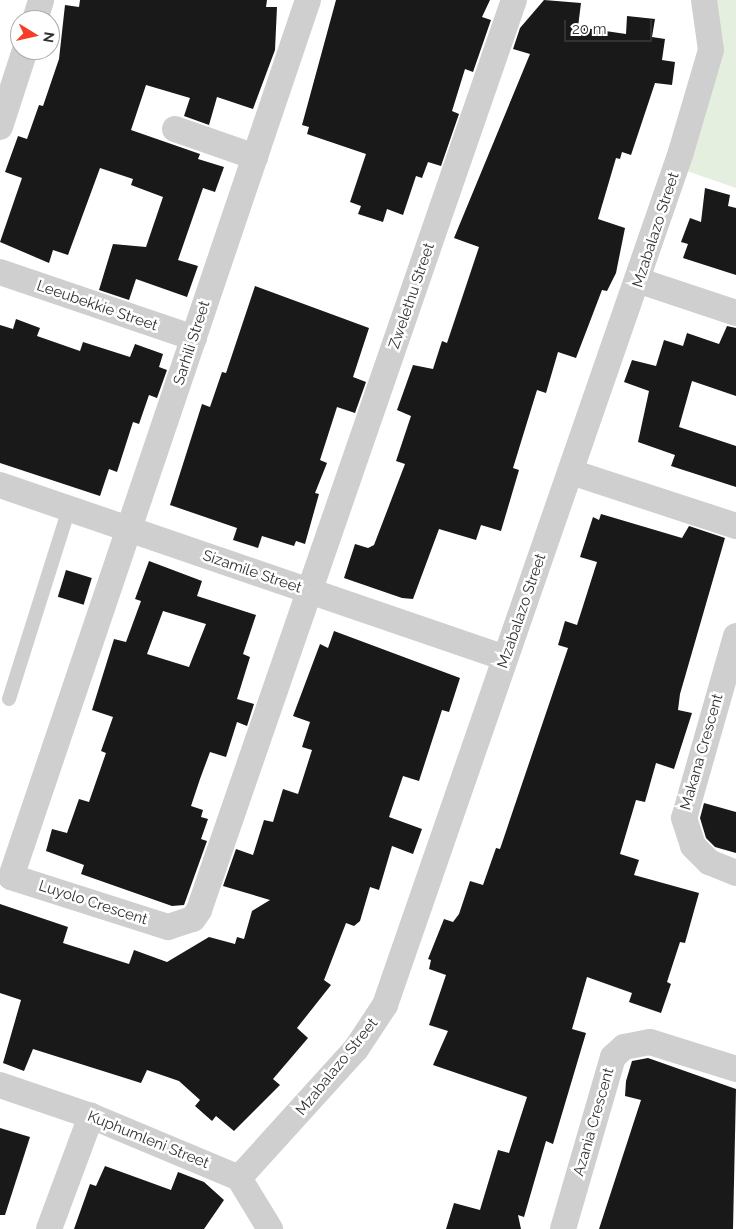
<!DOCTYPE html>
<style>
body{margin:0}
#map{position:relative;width:736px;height:1229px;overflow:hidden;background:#fff;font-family:Raleway,sans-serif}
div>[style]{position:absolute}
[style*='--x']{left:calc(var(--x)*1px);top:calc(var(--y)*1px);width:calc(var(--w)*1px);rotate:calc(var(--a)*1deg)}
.green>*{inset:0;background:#e5efdf}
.building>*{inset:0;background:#191919;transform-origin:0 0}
.lane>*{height:14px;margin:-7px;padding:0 7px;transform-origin:7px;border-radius:7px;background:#cfcfcf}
.street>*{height:26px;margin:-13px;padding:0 13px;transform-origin:13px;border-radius:13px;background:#cfcfcf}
span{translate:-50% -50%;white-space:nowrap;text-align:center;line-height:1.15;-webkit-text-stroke:5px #fff;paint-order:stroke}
.street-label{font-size:15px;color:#323232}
.north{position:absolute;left:10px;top:10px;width:50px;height:50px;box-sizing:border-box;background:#fff;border:1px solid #adadad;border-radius:50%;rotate:99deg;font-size:14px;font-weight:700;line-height:20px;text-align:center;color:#323232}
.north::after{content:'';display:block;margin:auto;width:18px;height:22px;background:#f73d26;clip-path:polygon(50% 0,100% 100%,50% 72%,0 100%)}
.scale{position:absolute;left:564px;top:20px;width:88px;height:22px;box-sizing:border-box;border:2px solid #323232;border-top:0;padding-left:6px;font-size:15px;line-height:18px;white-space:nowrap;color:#323232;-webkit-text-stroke:4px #fff;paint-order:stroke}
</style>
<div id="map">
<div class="green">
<div style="clip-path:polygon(709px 0,736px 0,736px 188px,681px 169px)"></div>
</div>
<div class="building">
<div style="clip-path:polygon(80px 0,267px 0,266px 7px,277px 7px,275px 50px,253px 109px,217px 97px,209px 125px,184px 116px,190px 98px,146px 85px,131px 130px,200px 154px,198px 159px,224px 167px,215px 192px,203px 188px,178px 260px,198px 266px,187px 297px,136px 279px,129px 300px,99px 290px,113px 244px,146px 247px,163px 197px,131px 185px,133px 179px,100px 168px,68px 255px,53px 250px,49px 263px,0 242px,22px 178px,5px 172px,18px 136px,27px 139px,39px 105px,43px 106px,59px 59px,65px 5px,79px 7px)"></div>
<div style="clip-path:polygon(336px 0,490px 0,482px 17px,491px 20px,473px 72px,465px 69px,452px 111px,459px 114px,441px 166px,428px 162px,422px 178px,416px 176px,403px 215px,387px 209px,383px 222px,358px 214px,361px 206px,350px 202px,366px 154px,307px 134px,309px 127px,302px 125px)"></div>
<div style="clip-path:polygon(544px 0,581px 3px,578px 27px,626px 34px,627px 16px,655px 19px,652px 37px,665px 39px,662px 60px,675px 62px,672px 85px,655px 83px,631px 155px,622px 152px,620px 159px,616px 158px,598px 219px,625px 228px,616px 273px,607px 291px,602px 290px,576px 358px,558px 352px,546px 393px,537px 390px,513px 468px,519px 470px,501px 531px,481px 525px,476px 540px,439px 529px,413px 599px,402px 598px,344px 578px,355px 544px,368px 548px,374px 545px,405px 464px,396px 461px,411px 416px,397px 410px,413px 365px,433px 369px,442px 341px,447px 343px,479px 247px,454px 238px,530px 54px,513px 49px,520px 28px)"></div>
<div style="clip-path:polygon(705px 188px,730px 195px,728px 206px,736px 208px,736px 275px,683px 258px,688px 244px,681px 242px,690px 218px,701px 222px)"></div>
<div style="clip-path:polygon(255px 286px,369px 328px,353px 377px,366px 382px,355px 413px,337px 407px,320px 460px,327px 463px,315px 493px,319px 494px,305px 544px,296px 541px,294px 546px,262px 536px,258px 548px,233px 540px,237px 528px,170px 505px,202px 404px,210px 407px,222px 372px,226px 373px)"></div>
<div style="clip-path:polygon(16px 319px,40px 328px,37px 336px,80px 351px,83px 342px,130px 357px,135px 344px,163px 354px,159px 367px,167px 370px,157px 398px,149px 395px,139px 424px,133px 422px,117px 472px,109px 469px,100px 496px,0 463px,0 325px,13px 329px)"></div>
<div style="clip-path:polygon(727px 326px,736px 328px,736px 396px,692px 381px,679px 427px,736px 446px,736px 487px,671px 466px,675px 455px,638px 442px,649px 391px,624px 382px,632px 360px,656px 366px,664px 340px,683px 346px,687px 333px,719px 344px)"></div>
<div style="clip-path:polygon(601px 514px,682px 538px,689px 526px,725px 538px,680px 694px,678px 710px,692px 713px,674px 769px,656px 763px,645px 802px,636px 800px,620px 854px,639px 860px,634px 875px,699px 893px,685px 943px,680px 942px,667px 982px,671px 984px,661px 1013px,629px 1002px,632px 993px,587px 977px,572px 1029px,586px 1033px,553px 1144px,546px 1141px,524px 1217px,518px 1215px,521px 1229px,446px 1229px,454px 1203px,480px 1210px,498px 1150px,509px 1153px,527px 1097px,433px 1065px,448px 1031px,429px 1025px,446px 975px,429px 969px,431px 960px,428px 959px,444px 919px,453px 922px,459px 914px,470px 881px,483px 885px,496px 848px,500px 849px,568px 648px,558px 645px,565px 621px,577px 625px,597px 562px,580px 557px,593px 517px,599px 520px)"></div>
<div style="clip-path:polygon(evenodd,149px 561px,202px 581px,197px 596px,256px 615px,243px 654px,250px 657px,237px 699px,254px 704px,247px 726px,237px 722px,226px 757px,210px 752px,200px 779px,191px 806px,203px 810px,201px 817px,208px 819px,201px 839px,207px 841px,184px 905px,172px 906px,81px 874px,84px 865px,46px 851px,52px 829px,67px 833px,79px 799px,89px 802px,106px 753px,101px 751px,113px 717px,92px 710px,114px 639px,126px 642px,141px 601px,135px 599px,149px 561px,163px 611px,206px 624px,189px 667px,147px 654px,163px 611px)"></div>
<div style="left:66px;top:570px;width:27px;height:28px;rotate:17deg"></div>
<div style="clip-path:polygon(334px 631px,460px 678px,449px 712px,442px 710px,419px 781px,403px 776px,389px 817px,422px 829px,413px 854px,392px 846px,379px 890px,370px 887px,360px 921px,354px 926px,346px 923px,324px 980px,331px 985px,297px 1028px,308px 1038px,273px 1079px,280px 1085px,234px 1131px,216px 1116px,212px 1121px,195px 1106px,200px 1100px,179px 1081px,147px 1070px,141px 1083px,33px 1049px,24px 1071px,3px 1063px,21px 1000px,0 993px,0 904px,68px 927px,63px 943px,129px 964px,134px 950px,167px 962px,209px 937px,235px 944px,237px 937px,244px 939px,252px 911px,270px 900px,223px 886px,236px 849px,253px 855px,264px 820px,273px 822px,283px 789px,298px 794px,312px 750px,302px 747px,310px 722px,293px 716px,320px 644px,328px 648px)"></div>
<div style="clip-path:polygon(704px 803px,736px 812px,736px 853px,715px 847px,706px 838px,700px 818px)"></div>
<div style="clip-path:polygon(648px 1058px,736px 1089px,733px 1229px,599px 1229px,641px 1100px,625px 1096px,626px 1081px,632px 1061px)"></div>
<div style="clip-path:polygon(0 1128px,30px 1137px,5px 1215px,0 1215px)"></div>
<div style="clip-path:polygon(105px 1166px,171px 1190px,178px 1172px,204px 1182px,224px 1200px,204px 1229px,74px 1229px,90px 1184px,96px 1186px)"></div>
</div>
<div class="lane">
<div style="--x:9;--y:699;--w:199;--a:-72.5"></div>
</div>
<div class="street">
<div style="--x:308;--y:0;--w:926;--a:108.71"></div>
<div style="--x:11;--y:877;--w:165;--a:17.7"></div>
<div style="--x:168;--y:927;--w:26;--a:-18"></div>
<div style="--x:193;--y:919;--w:11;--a:-56"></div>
<div style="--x:199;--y:910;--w:963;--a:-70.91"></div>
<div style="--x:35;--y:20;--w:21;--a:-73"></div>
<div style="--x:0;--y:127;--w:81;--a:-72"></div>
<div style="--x:175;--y:129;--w:85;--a:19.3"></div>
<div style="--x:0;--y:272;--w:205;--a:18.8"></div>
<div style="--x:640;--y:281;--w:101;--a:18.4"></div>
<div style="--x:571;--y:472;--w:174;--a:18.1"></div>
<div style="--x:0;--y:485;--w:534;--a:18.91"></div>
<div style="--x:736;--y:636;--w:189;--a:105.9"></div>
<div style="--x:684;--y:818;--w:29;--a:72"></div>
<div style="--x:693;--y:846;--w:23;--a:45"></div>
<div style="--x:709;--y:862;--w:29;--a:22"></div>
<div style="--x:0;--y:1085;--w:96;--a:18.8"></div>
<div style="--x:91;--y:1116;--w:160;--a:22.7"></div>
<div style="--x:239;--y:1178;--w:60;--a:58.7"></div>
<div style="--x:239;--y:1178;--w:174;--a:-47.8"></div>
<div style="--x:356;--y:1049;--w:53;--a:-56.6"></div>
<div style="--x:385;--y:1005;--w:903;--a:-70.86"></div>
<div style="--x:681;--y:152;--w:106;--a:-73.6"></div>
<div style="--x:711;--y:50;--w:50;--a:-98"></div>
<div style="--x:49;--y:1229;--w:121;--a:-69.6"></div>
<div style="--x:563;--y:1229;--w:179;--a:-73.8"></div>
<div style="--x:613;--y:1057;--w:15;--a:-42"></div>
<div style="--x:624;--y:1047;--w:26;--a:-11"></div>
<div style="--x:650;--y:1042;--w:90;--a:17.4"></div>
</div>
<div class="street-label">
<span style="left:656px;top:230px;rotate:-72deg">Mzabalazo Street</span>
<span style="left:412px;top:296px;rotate:-71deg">Zwelethu Street</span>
<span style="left:97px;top:306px;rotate:19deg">Leeubekkie Street</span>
<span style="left:192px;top:343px;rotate:-72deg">Sarhili Street</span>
<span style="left:252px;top:572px;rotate:19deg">Sizamile Street</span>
<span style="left:522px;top:611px;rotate:-71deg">Mzabalazo Street</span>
<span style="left:702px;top:752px;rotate:-74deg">Makana Crescent</span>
<span style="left:93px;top:903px;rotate:18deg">Luyolo Crescent</span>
<span style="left:337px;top:1067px;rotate:-51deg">Mzabalazo Street</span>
<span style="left:594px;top:1122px;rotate:-74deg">Azania Crescent</span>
<span style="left:148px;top:1140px;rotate:22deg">Kuphumleni Street</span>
</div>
<div class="north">N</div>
<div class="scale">20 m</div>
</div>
